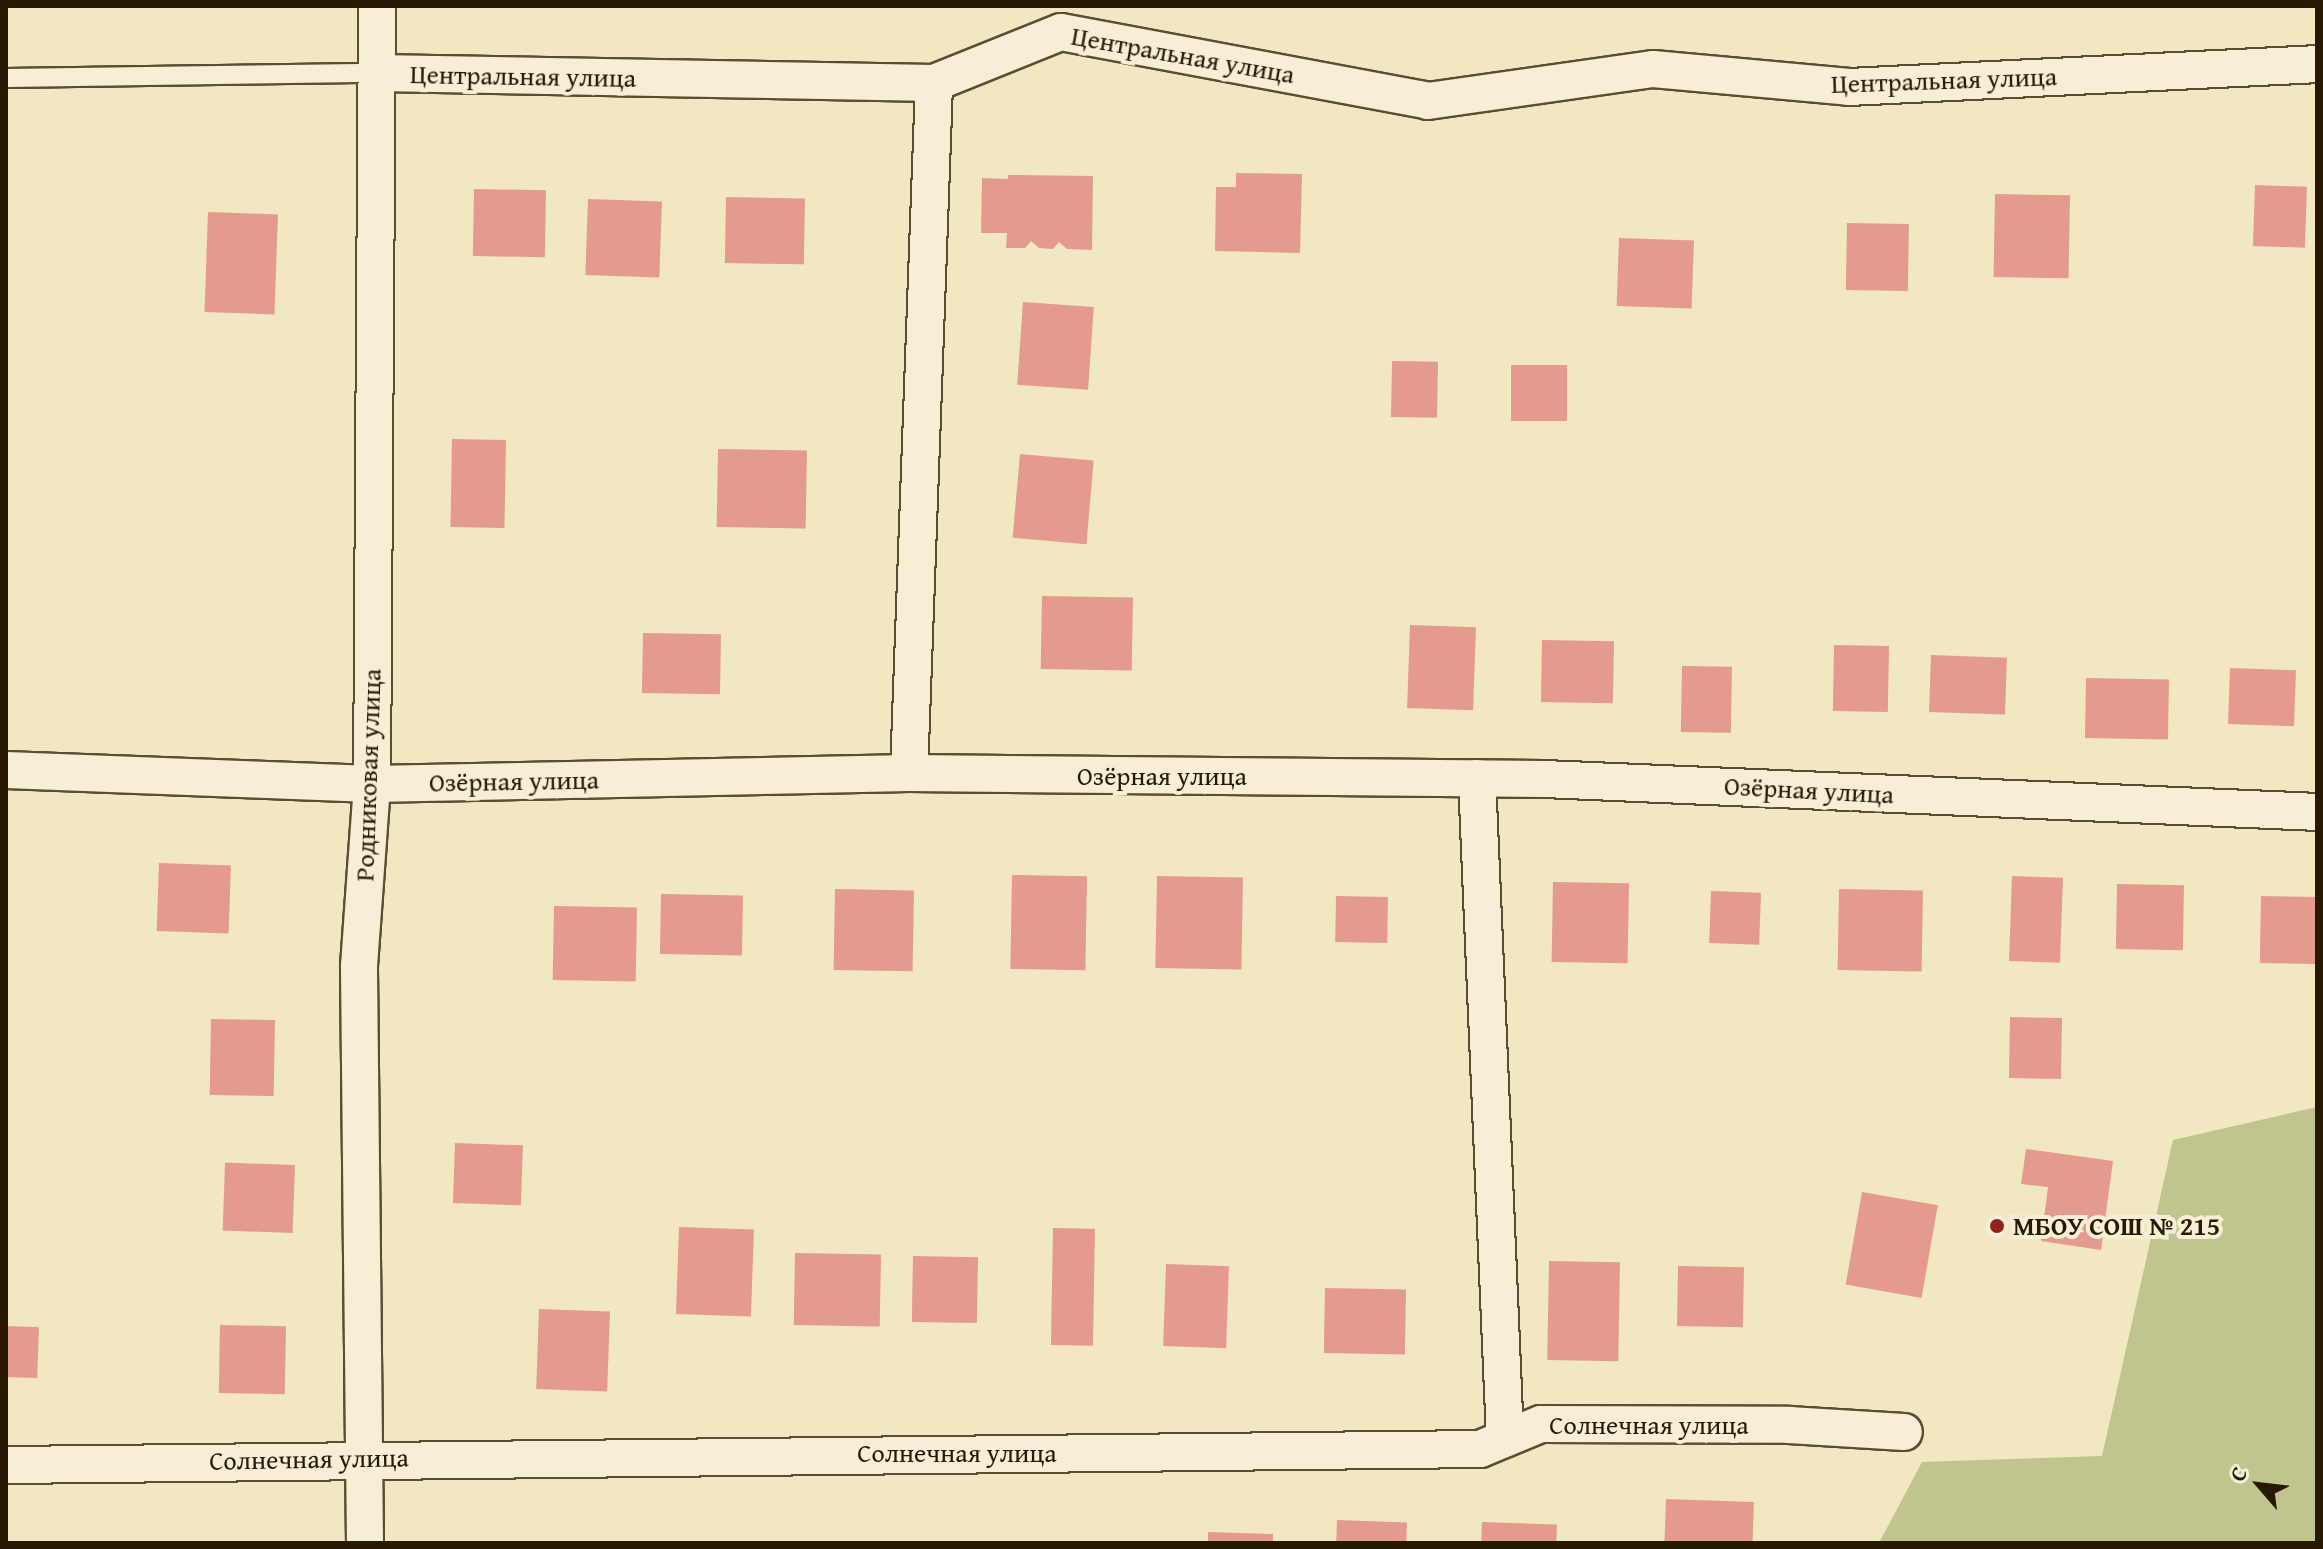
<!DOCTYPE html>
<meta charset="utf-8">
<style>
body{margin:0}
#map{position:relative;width:2323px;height:1549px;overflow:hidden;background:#f1e7c0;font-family:"Gentium Book Plus",serif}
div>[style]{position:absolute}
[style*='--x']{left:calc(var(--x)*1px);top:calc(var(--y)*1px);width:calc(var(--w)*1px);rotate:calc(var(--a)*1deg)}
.green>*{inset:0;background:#c0c48e}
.building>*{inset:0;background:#e49a8e;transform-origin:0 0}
.roads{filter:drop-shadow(2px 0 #5b4c32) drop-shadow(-2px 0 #5b4c32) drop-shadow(0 2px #5b4c32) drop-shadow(0 -2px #5b4c32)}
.service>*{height:18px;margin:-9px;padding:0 9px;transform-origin:9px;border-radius:9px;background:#f6efd6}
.minor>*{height:36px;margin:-18px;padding:0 18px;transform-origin:18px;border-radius:18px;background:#f6efd6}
.dots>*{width:22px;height:22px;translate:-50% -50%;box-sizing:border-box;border:4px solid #f6efd6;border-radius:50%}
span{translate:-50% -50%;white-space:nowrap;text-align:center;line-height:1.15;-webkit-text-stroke:8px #f6efd6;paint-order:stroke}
.street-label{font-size:26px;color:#291902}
.poi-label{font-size:26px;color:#291902;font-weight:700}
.left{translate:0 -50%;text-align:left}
.frame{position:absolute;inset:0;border:8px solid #291902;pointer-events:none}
.north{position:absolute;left:2219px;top:1445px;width:80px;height:80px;-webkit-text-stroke:6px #f6efd6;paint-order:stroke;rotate:298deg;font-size:22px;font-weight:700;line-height:32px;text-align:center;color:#291902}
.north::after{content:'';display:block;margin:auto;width:28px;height:36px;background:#291902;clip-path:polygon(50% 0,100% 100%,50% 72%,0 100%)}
</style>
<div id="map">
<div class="green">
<div style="clip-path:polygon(2317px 1107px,2317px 1543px,1879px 1543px,1922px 1462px,2102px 1456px,2173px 1140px)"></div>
</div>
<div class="building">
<div style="clip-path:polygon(1236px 173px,1302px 174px,1300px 253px,1215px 251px,1216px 187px,1236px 187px)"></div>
<div style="clip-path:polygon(1008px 175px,1093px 176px,1092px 250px,1067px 249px,1059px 242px,1053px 249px,1039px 248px,1031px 241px,1025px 248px,1006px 248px,1007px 233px,981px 233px,982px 178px,1008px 179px)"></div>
<div style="left:2255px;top:185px;width:52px;height:61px;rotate:2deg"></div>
<div style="left:474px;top:189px;width:72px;height:67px;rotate:1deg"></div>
<div style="left:1995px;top:194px;width:75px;height:83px;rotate:1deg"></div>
<div style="left:726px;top:197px;width:79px;height:66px;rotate:1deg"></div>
<div style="left:588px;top:199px;width:74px;height:76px;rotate:2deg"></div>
<div style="left:208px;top:212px;width:70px;height:100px;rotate:2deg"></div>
<div style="left:1847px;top:223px;width:62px;height:67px;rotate:1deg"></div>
<div style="left:1619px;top:238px;width:75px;height:68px;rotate:2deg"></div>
<div style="left:1023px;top:302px;width:71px;height:83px;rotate:4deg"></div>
<div style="left:1392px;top:361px;width:46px;height:56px;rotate:1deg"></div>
<div style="left:1511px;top:365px;width:56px;height:56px"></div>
<div style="left:452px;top:439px;width:54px;height:88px;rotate:1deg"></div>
<div style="left:718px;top:449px;width:89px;height:78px;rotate:1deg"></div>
<div style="left:1020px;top:454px;width:74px;height:84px;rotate:5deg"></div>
<div style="left:1042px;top:596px;width:91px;height:73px;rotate:1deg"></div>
<div style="left:1410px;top:625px;width:66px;height:83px;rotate:2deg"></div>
<div style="left:643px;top:633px;width:78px;height:60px;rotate:1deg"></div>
<div style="left:1542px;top:640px;width:72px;height:62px;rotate:1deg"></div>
<div style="left:1834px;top:645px;width:55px;height:66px;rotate:1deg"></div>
<div style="left:1931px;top:655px;width:76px;height:57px;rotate:2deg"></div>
<div style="left:1682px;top:666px;width:50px;height:66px;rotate:1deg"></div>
<div style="left:2230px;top:668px;width:66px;height:56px;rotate:2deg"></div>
<div style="left:2086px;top:678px;width:83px;height:60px;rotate:1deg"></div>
<div style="left:159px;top:863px;width:72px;height:68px;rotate:2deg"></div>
<div style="left:1012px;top:875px;width:75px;height:94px;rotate:1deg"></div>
<div style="left:1157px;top:876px;width:86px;height:92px;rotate:1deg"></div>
<div style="left:2012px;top:876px;width:51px;height:85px;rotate:2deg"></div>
<div style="left:1553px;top:882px;width:76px;height:80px;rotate:1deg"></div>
<div style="left:2117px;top:884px;width:67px;height:65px;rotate:1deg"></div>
<div style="left:835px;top:889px;width:79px;height:81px;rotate:1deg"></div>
<div style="left:1839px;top:889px;width:84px;height:81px;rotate:1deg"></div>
<div style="left:1711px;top:891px;width:50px;height:52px;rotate:2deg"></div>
<div style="left:661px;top:894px;width:82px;height:60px;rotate:1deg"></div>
<div style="left:1336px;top:896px;width:52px;height:46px;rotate:1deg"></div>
<div style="left:2261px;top:896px;width:56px;height:67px;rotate:1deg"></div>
<div style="left:554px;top:906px;width:83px;height:74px;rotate:1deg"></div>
<div style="left:2010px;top:1017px;width:52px;height:61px;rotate:1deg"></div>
<div style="left:211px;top:1019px;width:64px;height:76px;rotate:1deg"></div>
<div style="left:455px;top:1143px;width:68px;height:60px;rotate:2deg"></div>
<div style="clip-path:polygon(2026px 1149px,2113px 1161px,2101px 1250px,2041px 1241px,2048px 1187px,2021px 1184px)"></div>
<div style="left:295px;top:1165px;width:68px;height:70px;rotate:92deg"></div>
<div style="left:1862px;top:1192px;width:77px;height:94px;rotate:10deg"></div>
<div style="left:679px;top:1227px;width:75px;height:87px;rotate:2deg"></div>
<div style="left:1053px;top:1228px;width:42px;height:117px;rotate:1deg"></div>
<div style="left:795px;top:1253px;width:86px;height:72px;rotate:1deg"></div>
<div style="left:913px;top:1256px;width:65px;height:66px;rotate:1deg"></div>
<div style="left:1549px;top:1261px;width:71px;height:99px;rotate:1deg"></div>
<div style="left:1166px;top:1264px;width:63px;height:82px;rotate:2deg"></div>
<div style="left:1678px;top:1266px;width:66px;height:60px;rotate:1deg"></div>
<div style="left:1325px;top:1288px;width:81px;height:65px;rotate:1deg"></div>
<div style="left:539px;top:1309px;width:71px;height:80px;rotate:2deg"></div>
<div style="left:220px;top:1325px;width:66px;height:68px;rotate:1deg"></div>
<div style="left:6px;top:1326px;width:33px;height:51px;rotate:2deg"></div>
<div style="left:1666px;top:1499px;width:88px;height:44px;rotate:2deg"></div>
<div style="left:1337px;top:1520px;width:70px;height:23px;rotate:2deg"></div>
<div style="left:1482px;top:1522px;width:75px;height:21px;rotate:2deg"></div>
<div style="clip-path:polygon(1208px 1532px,1273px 1534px,1273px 1543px,1208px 1543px)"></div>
</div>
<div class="roads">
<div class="service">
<div style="--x:6;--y:78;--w:371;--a:-0.8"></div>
</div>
<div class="minor">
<div style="--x:377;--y:73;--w:557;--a:1.03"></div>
<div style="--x:934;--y:83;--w:137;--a:-21.9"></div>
<div style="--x:1061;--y:32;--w:373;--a:10.6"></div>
<div style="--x:1428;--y:101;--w:227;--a:-8.1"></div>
<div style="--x:1653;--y:69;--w:197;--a:5.2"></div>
<div style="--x:1849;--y:87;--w:469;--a:-2.8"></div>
<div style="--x:6;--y:770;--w:366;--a:2.2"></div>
<div style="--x:372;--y:784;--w:537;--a:-1.17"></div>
<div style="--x:909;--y:773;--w:635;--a:0.54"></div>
<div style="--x:1544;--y:779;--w:774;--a:2.44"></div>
<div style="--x:909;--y:773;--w:690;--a:-87.92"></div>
<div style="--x:1477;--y:778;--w:661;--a:87.57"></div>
<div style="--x:6;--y:1465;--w:1474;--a:-0.62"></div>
<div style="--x:1480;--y:1449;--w:66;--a:-22.3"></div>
<div style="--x:1541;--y:1424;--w:248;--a:0.2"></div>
<div style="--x:1789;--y:1425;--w:115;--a:3.5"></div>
<div style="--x:365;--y:1543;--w:577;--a:-90.6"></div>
<div style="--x:359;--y:966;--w:182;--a:-85.9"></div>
<div style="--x:372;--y:784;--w:778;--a:-89.63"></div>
</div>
</div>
<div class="dots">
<div style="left:1997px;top:1226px;background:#8f2418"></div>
</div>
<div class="street-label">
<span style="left:1183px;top:55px;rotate:10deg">Центральная улица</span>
<span style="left:523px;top:76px;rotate:1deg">Центральная улица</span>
<span style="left:1944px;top:80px;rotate:-2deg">Центральная улица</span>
<span style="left:368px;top:775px;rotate:-88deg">Родниковая улица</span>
<span style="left:1162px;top:776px">Озёрная улица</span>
<span style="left:514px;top:781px;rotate:-1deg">Озёрная улица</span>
<span style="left:1809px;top:790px;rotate:3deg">Озёрная улица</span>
<span style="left:1649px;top:1425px">Солнечная улица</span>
<span style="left:957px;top:1453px">Солнечная улица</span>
<span style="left:309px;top:1459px;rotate:-1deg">Солнечная улица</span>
</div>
<div class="poi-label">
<span class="left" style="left:2013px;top:1226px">МБОУ СОШ № 215</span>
</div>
<div class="frame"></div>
<div class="north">С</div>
</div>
